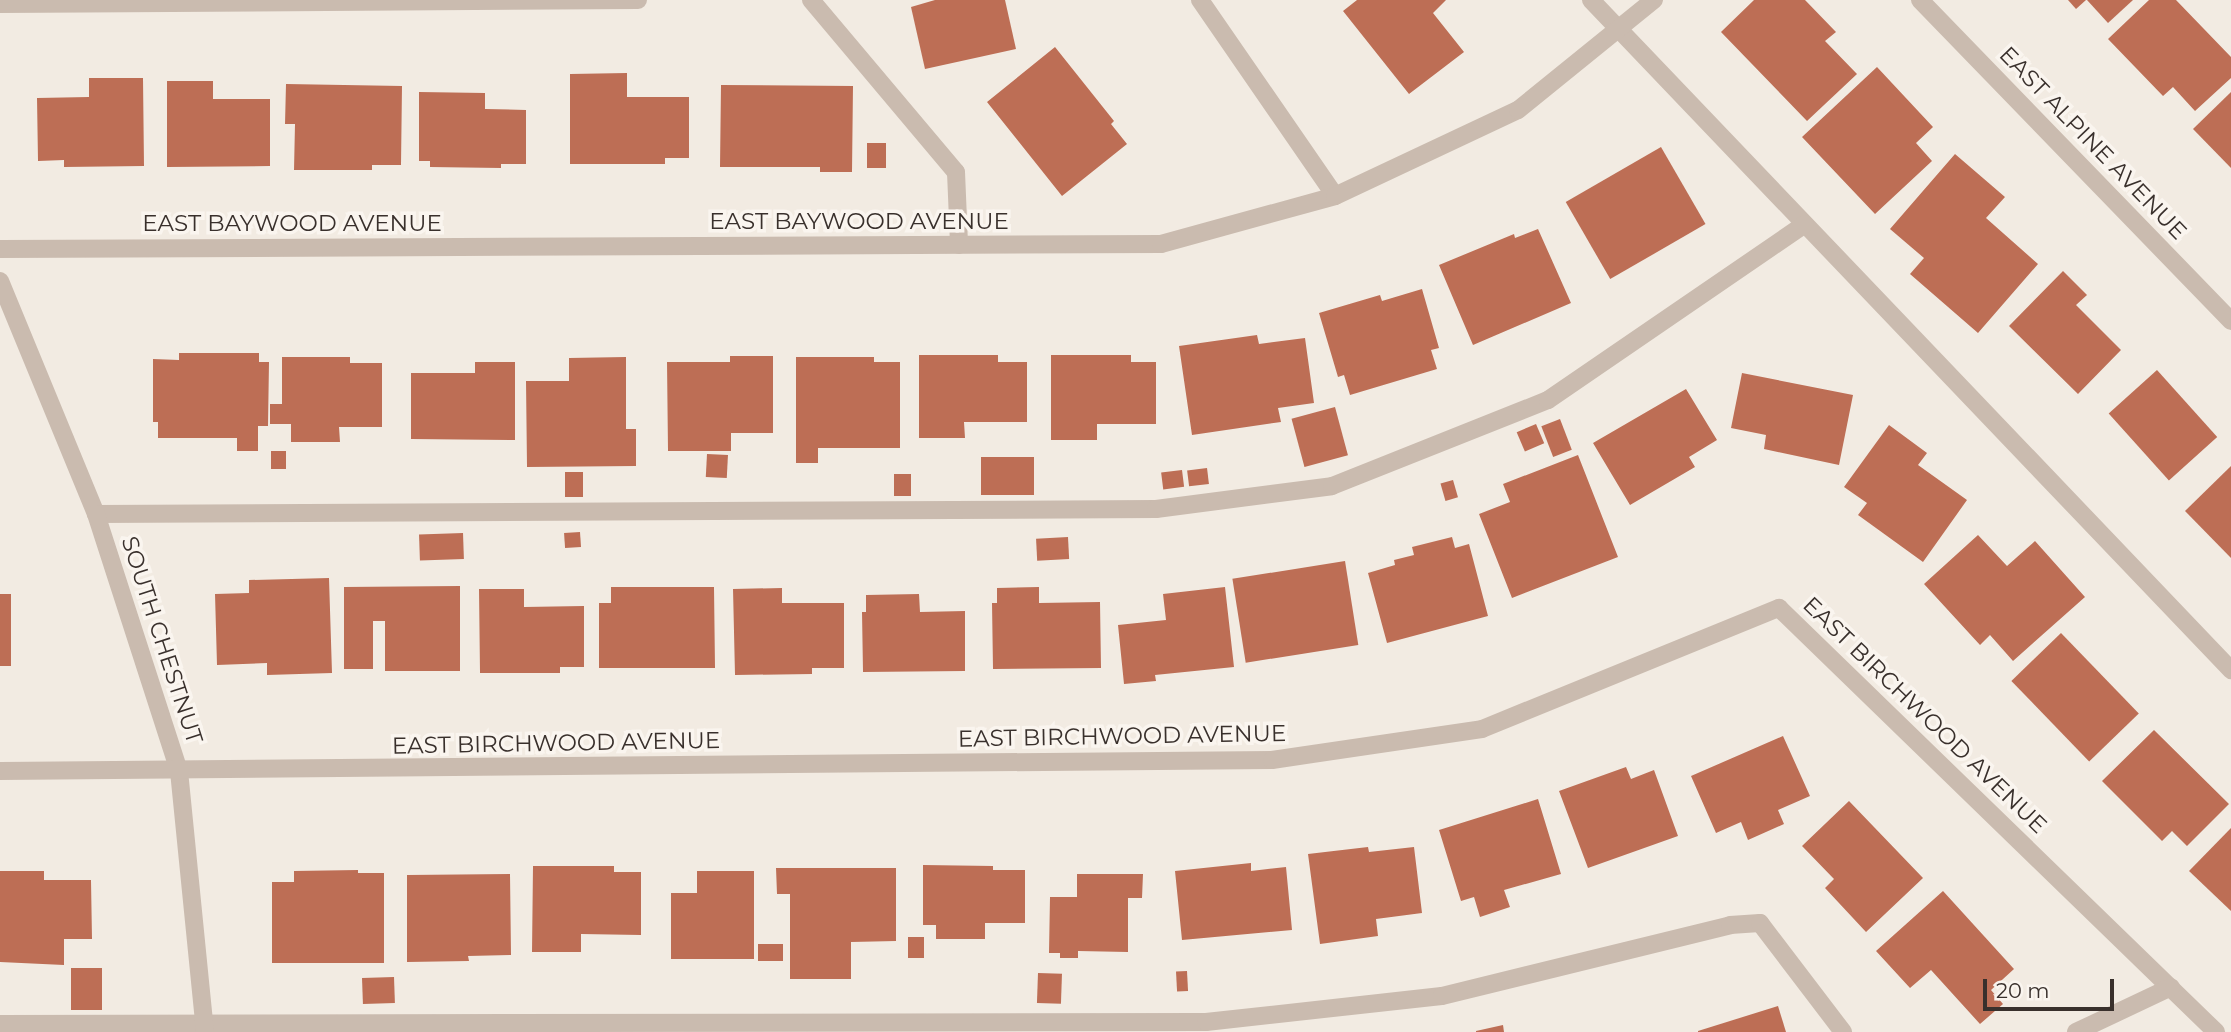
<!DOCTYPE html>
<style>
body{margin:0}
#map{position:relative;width:2231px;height:1032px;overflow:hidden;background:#f2ebe2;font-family:Montserrat,sans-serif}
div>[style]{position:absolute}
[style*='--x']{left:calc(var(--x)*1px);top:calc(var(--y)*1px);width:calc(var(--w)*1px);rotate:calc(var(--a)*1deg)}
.building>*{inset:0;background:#bd6e55;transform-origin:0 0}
.service>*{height:18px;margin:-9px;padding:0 9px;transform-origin:9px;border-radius:9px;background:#cabbaf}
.minor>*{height:18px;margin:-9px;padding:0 9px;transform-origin:9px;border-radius:9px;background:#cabbaf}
span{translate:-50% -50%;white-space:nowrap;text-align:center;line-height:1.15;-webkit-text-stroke:7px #faf5ef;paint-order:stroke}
.street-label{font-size:23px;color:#39302c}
.scale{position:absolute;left:1983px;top:979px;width:131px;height:32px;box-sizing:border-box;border:4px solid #39302c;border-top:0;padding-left:9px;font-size:21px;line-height:24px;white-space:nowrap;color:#39302c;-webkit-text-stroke:5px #faf5ef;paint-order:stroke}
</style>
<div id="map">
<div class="building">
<div style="clip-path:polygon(935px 0,1005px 0,1016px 49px,925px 69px,911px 7px)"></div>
<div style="clip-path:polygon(1357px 0,1446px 0,1433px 13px,1464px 52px,1409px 94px,1343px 11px)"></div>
<div style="clip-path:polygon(1754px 0,1805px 0,1836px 32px,1825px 41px,1857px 74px,1807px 121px,1721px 32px)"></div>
<div style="clip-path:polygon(2068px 0,2086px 0,2076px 9px)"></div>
<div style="clip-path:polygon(2087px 0,2133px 0,2108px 23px)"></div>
<div style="clip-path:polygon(2149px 0,2176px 0,2231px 57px,2231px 78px,2195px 111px,2173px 87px,2163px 96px,2108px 39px)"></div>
<div style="clip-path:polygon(1055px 47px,1114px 121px,1111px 124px,1127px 144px,1062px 196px,987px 102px)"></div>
<div style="clip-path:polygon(1877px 67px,1933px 127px,1916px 143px,1932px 161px,1875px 214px,1802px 137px)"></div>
<div style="clip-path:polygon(627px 73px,627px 97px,689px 97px,689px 158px,665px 158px,665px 164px,570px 164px,570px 74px)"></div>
<div style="clip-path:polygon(89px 78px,143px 78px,144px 166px,64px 167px,64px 160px,38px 161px,37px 98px,89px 97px)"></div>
<div style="clip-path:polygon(167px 81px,213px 81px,213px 99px,270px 99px,270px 166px,167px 167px)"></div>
<div style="clip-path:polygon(286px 84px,402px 86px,401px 165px,372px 165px,372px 170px,294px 170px,295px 124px,285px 124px)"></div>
<div style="clip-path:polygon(721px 85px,853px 86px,852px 172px,820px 172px,820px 167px,720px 167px)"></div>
<div style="clip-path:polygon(419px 92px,485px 93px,485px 109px,526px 110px,526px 164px,501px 164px,501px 168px,430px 167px,430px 161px,419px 161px)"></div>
<div style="clip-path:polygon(2231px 92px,2231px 168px,2193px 129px)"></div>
<div style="left:867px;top:143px;width:19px;height:25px"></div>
<div style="left:1661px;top:147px;width:89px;height:110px;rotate:60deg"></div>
<div style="clip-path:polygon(1955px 154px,2005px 197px,1986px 218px,2038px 264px,1978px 333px,1910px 274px,1924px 258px,1890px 229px)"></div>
<div style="clip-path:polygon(1538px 229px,1571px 303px,1473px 345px,1439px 265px,1514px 234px,1515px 238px)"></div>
<div style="clip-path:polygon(2063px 271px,2087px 295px,2076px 305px,2121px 350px,2078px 394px,2009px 326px)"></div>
<div style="clip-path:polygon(1422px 289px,1439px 348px,1431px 350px,1437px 369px,1350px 395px,1344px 375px,1338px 377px,1319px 313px,1380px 295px,1382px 301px)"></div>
<div style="clip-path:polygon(1257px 335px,1259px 344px,1305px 338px,1314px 403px,1278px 408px,1281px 422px,1192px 435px,1179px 346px)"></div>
<div style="clip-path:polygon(179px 353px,259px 353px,259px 362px,269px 362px,268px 426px,258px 426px,258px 451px,237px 451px,237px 438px,158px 438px,158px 422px,153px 422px,153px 359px,179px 360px)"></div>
<div style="clip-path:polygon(919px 355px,998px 355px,998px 362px,1027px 362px,1027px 422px,964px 422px,965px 438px,919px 438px)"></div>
<div style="clip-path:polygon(1051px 355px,1131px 355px,1131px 362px,1156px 362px,1156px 424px,1097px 424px,1097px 440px,1051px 440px)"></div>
<div style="clip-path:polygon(730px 356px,773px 356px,773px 433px,731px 433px,731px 451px,668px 451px,667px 362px,730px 362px)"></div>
<div style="clip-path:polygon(282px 357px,350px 357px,350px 363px,382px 363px,382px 427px,339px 427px,340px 442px,291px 442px,291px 424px,270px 424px,270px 404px,282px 404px)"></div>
<div style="clip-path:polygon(626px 357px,626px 429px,636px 429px,636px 466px,527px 467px,526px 381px,569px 381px,569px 358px)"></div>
<div style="clip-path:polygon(796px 357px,874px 357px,874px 362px,900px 362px,900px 448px,818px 448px,818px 463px,796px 463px)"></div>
<div style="clip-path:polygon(475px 362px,515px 362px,515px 440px,411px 439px,411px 373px,475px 373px)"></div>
<div style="left:2157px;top:370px;width:90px;height:65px;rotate:48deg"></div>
<div style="clip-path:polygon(1742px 373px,1853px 395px,1839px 465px,1764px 449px,1766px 435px,1731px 428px)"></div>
<div style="clip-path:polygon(1686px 389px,1717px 440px,1689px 457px,1695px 467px,1630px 505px,1593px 443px)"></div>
<div style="left:1335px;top:407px;width:50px;height:45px;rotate:75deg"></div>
<div style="left:1560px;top:419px;width:33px;height:20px;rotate:69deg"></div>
<div style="left:1536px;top:424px;width:21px;height:21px;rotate:67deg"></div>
<div style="clip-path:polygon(1889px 425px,1927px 453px,1918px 465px,1967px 500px,1923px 562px,1858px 515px,1867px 503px,1844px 487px)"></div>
<div style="left:271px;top:451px;width:15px;height:18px"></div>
<div style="left:707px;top:454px;width:21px;height:23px;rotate:3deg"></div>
<div style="clip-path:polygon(1578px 455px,1618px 557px,1512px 598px,1479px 514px,1510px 502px,1503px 484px)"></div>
<div style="left:981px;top:457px;width:53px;height:38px"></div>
<div style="clip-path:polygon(2231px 466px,2231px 558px,2185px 511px)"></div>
<div style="left:1207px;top:468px;width:16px;height:20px;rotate:83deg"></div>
<div style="left:1182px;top:470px;width:17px;height:21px;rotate:83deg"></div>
<div style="left:565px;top:472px;width:18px;height:25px"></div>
<div style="left:894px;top:474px;width:17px;height:22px"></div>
<div style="left:1453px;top:480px;width:18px;height:13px;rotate:74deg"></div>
<div style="left:580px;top:532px;width:15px;height:16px;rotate:86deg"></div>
<div style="left:463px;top:533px;width:26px;height:44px;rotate:88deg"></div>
<div style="clip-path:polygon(1978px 535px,2007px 566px,2035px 541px,2085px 597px,2013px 661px,1990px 635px,1980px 645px,1924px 584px)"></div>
<div style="left:1068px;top:537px;width:22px;height:32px;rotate:87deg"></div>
<div style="clip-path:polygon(1452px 537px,1455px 548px,1469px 544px,1488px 616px,1387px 643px,1368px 573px,1395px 565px,1394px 560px,1414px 555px,1412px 547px)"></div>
<div style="left:1345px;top:561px;width:85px;height:114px;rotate:81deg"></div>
<div style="clip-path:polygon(329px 578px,332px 673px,267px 675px,267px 663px,217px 665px,215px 594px,249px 593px,249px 580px)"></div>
<div style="clip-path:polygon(460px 586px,460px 671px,385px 671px,385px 621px,373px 621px,373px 669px,344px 669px,344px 587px)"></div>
<div style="clip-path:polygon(611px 587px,714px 587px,715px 668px,599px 668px,599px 603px,611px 603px)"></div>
<div style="clip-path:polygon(1039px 587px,1039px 603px,1100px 602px,1101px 668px,993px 669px,992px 603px,997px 603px,997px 588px)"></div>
<div style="clip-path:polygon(1225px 587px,1234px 667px,1155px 675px,1156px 681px,1124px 684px,1118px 625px,1166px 620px,1163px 594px)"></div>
<div style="clip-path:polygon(782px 588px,782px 603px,844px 603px,844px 668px,812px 668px,812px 674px,735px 675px,733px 589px)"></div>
<div style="clip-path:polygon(479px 589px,524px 589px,524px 607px,584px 606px,584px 667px,560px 667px,560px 673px,480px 673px)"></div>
<div style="left:0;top:594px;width:11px;height:72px"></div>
<div style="clip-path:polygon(919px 594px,920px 612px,965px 611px,965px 671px,863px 672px,862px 612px,866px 612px,866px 595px)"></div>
<div style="left:2061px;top:633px;width:112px;height:69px;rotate:46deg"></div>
<div style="clip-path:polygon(2154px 730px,2229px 804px,2187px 846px,2172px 831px,2162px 841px,2102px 781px)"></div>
<div style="clip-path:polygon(1783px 736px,1810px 796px,1778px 810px,1784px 824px,1748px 840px,1741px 822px,1716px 833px,1691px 776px)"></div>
<div style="clip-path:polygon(1626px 767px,1631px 779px,1654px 770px,1678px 836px,1588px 868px,1559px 791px)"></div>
<div style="clip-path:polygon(1538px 799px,1561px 874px,1504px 890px,1510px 907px,1480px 917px,1474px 897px,1461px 901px,1439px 830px)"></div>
<div style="clip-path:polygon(1849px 801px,1923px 878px,1866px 932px,1825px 888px,1834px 879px,1802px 846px)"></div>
<div style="clip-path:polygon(2231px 828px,2231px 911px,2189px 871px)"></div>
<div style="clip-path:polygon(1368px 847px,1369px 852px,1414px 847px,1422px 913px,1376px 919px,1378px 936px,1320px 944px,1308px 854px)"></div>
<div style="clip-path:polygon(1251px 863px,1251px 871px,1286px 867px,1292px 930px,1182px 940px,1175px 871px)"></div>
<div style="clip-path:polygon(923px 865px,993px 866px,993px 870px,1025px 870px,1025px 923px,985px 923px,985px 939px,936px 939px,936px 925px,923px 925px)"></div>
<div style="clip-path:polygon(533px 866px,614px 866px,614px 872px,641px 872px,641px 935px,581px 934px,581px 952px,532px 952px)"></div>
<div style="clip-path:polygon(776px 868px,896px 868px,896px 941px,851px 942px,851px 979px,790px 979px,790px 894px,777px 894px)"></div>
<div style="clip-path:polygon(358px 870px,358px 873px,384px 873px,384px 963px,272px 963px,272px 882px,294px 882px,294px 871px)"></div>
<div style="clip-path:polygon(0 871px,44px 871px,44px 880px,91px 880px,92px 939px,64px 939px,64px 965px,0 962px)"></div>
<div style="clip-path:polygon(697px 871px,754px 871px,754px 959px,671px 959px,671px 893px,697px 893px)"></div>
<div style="clip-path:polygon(510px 874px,511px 955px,468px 956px,469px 961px,407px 962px,407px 875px)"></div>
<div style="clip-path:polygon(1077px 874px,1143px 874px,1142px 898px,1128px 898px,1128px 952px,1078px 951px,1078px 958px,1060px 958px,1060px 953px,1049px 953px,1050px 897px,1077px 897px)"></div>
<div style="clip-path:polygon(1943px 891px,2014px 969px,1991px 990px,2003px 1004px,1980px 1024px,1931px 970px,1910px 988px,1876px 951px)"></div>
<div style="left:908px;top:937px;width:16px;height:21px"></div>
<div style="left:758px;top:944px;width:25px;height:17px"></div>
<div style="left:71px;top:968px;width:31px;height:42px"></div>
<div style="left:1187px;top:971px;width:20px;height:11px;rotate:87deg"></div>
<div style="left:1038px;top:973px;width:24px;height:30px;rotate:2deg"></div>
<div style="left:394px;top:977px;width:26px;height:32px;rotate:88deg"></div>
<div style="clip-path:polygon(1778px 1006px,1786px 1032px,1698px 1032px,1698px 1031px)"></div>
<div style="clip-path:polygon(1503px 1025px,1504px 1032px,1476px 1032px,1476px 1031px)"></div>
</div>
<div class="service">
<div style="--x:811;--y:0;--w:225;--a:49.9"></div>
<div style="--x:956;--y:172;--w:73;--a:87.6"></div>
<div style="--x:1591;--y:0;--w:927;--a:46.31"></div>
<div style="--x:0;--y:4;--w:638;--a:-0.36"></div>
<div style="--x:96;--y:514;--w:1060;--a:-0.27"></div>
<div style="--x:1156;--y:509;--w:177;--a:-7.4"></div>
<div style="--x:1332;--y:486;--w:232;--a:-21.7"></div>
<div style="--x:1548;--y:400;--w:311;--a:-34.4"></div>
<div style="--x:0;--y:1024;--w:1206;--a:-0.1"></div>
<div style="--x:1206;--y:1022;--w:237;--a:-6.3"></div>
<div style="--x:1442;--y:996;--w:297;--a:-13.8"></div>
<div style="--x:1730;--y:925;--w:30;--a:-4"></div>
<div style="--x:1760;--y:923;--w:137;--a:52.7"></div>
</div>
<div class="minor">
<div style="--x:1200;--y:0;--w:238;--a:55.4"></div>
<div style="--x:1920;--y:0;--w:447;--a:45.9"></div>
<div style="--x:0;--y:249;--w:1161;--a:-0.25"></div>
<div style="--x:1161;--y:244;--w:180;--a:-15.4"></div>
<div style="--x:1335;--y:196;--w:202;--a:-25.2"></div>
<div style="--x:1518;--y:110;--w:175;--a:-39"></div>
<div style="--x:0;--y:281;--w:252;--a:67.6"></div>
<div style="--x:96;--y:514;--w:270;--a:72.1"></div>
<div style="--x:179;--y:771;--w:262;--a:84.3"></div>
<div style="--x:0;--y:771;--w:1272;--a:-0.5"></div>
<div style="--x:1272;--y:760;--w:212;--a:-8.4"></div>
<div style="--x:1482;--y:729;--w:321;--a:-22.2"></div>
<div style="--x:1779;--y:608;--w:609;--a:44.13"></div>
<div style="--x:2076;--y:1032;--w:105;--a:-25.3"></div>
</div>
<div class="street-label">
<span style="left:2093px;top:143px;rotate:46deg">EAST ALPINE AVENUE</span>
<span style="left:859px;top:221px">EAST BAYWOOD AVENUE</span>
<span style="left:292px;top:223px">EAST BAYWOOD AVENUE</span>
<span style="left:162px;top:640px;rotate:72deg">SOUTH CHESTNUT</span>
<span style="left:1925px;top:715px;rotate:44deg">EAST BIRCHWOOD AVENUE</span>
<span style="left:1122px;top:736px;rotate:-1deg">EAST BIRCHWOOD AVENUE</span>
<span style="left:556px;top:743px;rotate:-1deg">EAST BIRCHWOOD AVENUE</span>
</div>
<div class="scale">20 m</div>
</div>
